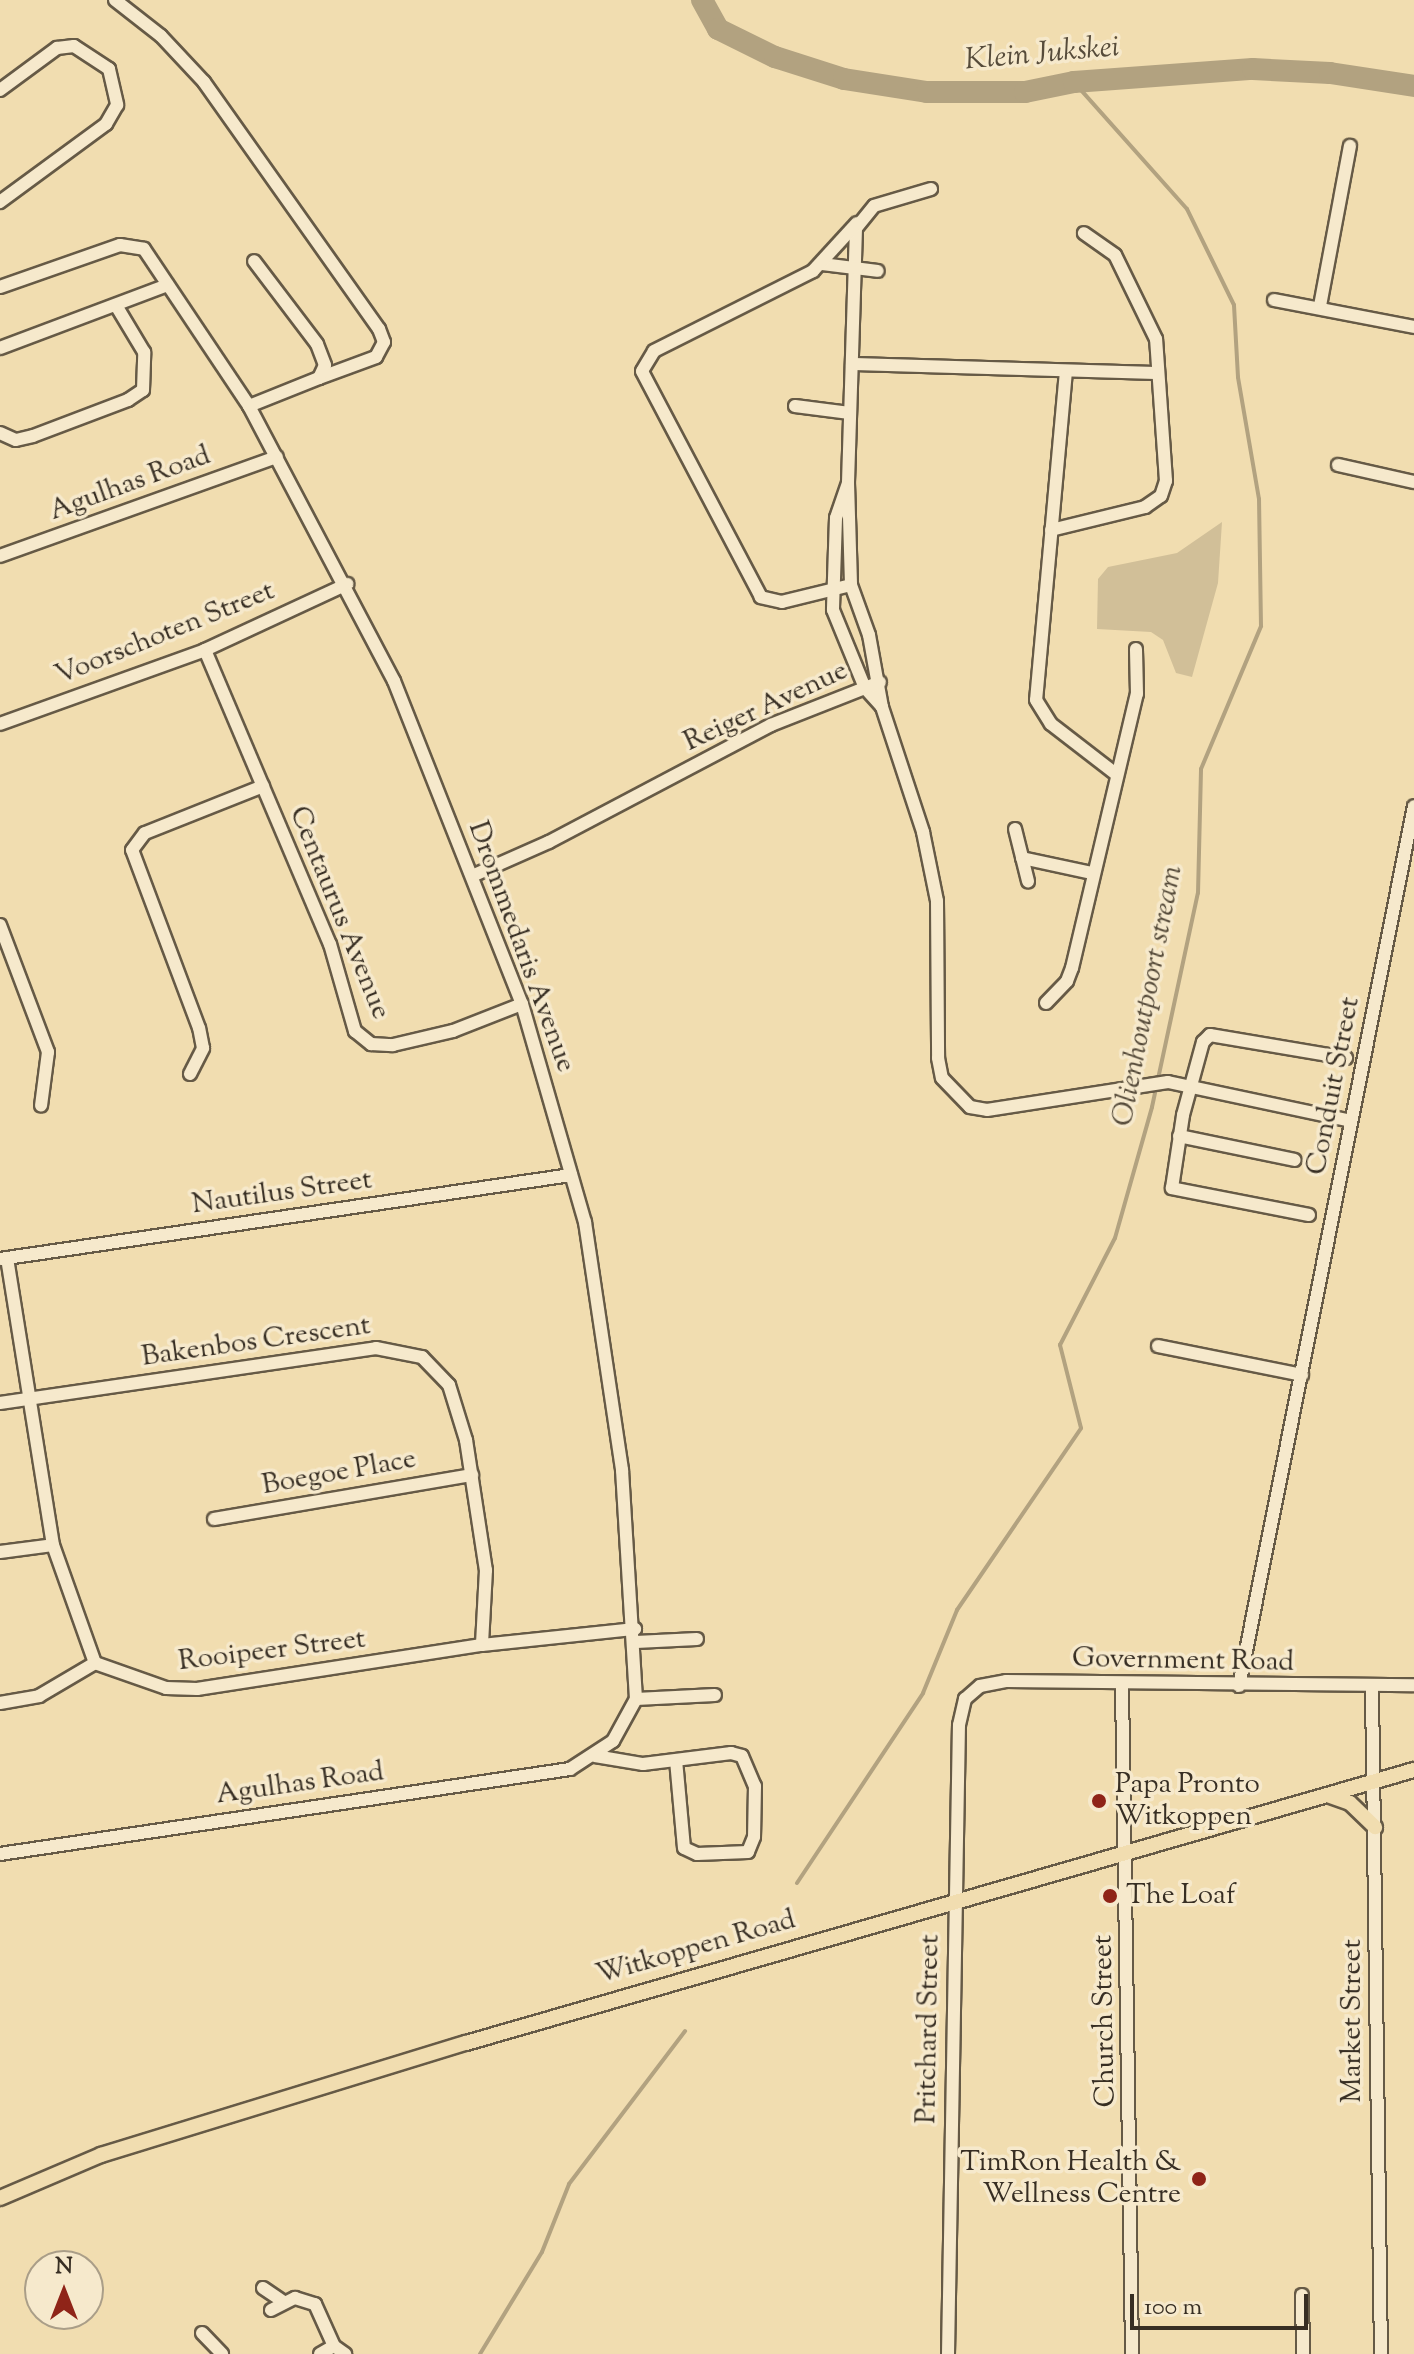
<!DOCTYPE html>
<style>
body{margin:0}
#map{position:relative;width:1414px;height:2354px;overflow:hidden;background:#f1ddb0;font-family:"Sorts Mill Goudy",serif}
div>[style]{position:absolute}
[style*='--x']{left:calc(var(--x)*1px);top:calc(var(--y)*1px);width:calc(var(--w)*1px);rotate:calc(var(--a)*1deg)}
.green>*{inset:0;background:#d1bf98}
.stream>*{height:4px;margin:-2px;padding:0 2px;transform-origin:2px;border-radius:2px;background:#b2a280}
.river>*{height:22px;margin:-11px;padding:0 11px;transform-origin:11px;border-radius:11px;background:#b2a280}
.roads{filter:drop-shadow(2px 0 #665a46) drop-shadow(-2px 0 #665a46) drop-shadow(0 2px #665a46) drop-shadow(0 -2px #665a46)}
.minor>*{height:12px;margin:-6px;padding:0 6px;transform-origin:6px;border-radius:6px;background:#f6e9cc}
.major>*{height:14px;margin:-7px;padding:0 7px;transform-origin:7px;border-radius:7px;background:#f1ddb0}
.dots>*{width:22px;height:22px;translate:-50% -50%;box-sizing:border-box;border:4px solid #f6e9cc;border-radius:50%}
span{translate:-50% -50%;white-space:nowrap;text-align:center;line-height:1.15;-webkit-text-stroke:7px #f6e9cc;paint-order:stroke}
.street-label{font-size:28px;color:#372e23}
.poi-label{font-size:28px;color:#372e23}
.left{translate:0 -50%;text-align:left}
.right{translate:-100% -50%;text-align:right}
.water-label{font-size:30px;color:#564b3a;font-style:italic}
.north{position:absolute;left:24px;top:2250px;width:80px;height:80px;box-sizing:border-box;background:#f6e9cc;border:2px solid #aa9e88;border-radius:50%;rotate:0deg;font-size:22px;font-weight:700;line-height:32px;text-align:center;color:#372e23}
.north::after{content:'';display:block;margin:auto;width:28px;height:36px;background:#8f2418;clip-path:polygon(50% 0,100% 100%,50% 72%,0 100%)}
.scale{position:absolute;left:1130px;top:2294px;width:178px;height:36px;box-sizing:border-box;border:4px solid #372e23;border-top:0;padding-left:10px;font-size:24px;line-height:28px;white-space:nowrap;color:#372e23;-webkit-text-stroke:6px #f6e9cc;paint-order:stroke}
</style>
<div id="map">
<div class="green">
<div style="clip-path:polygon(1222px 522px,1218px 583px,1192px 677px,1176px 673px,1163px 640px,1151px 632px,1097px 629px,1098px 579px,1108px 567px,1177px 553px)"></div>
</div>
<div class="stream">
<div style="--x:797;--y:1883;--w:228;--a:-56.4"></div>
<div style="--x:923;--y:1693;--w:90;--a:-67.7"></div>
<div style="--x:957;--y:1610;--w:220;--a:-55.7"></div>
<div style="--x:1081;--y:1428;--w:86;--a:-104.2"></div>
<div style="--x:1060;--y:1345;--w:120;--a:-62.8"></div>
<div style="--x:1115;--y:1238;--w:136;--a:-74.2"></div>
<div style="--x:1152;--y:1107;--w:219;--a:-77.9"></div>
<div style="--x:1198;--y:893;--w:124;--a:-88.6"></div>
<div style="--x:1201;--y:769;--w:155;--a:-67.2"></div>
<div style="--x:1261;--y:626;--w:127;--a:-90.9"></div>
<div style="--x:1259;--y:499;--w:124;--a:-99.8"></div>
<div style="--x:1238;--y:377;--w:72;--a:-93.2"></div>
<div style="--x:1234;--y:305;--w:107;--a:-116.1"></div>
<div style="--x:1187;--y:209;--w:170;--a:-131.7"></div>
<div style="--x:480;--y:2354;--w:119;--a:-58.7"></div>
<div style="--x:542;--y:2252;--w:73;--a:-68.3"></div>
<div style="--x:569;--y:2184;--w:192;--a:-52.8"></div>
</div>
<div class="river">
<div style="--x:702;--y:0;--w:33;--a:61"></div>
<div style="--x:718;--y:29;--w:64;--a:26.2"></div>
<div style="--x:775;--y:57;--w:72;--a:17.7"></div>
<div style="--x:844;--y:79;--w:84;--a:8.9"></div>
<div style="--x:927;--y:92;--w:98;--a:0"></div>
<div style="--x:1025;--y:92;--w:50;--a:-11.5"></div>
<div style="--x:1074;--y:82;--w:179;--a:-4.2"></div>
<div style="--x:1253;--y:69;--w:77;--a:3"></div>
<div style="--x:1330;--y:73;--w:85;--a:8.8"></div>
</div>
<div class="roads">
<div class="minor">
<div style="--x:115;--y:0;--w:58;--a:38"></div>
<div style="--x:161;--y:36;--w:63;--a:46.9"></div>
<div style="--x:204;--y:82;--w:303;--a:54.7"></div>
<div style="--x:379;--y:329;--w:14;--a:69"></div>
<div style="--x:384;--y:342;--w:17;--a:118"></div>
<div style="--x:376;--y:357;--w:61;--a:159.8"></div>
<div style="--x:0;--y:90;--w:71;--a:-36.4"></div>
<div style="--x:57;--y:48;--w:17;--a:-7"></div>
<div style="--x:74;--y:46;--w:42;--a:33.3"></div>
<div style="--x:109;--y:69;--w:37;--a:77"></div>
<div style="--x:117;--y:105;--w:22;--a:120"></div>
<div style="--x:106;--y:124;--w:132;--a:143.7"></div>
<div style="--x:931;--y:189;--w:59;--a:163.4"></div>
<div style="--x:874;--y:206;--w:28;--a:129"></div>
<div style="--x:856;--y:228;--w:255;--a:91.8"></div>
<div style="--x:848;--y:483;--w:102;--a:88.3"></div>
<div style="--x:851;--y:585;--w:53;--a:70.2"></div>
<div style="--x:869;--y:635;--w:73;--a:79.8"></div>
<div style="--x:882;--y:707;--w:132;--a:71.8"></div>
<div style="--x:923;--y:832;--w:70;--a:78.5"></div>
<div style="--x:937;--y:901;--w:157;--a:89.6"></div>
<div style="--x:938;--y:1058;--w:20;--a:79"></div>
<div style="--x:942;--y:1078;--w:40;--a:46"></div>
<div style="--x:970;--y:1107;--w:17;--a:10"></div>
<div style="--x:987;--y:1110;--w:183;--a:-8.8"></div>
<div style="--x:1168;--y:1082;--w:187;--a:12"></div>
<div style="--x:822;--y:264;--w:56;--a:7.1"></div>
<div style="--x:0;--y:287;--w:127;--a:-19.3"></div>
<div style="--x:120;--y:245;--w:24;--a:9"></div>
<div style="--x:144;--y:249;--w:189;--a:56.2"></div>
<div style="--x:249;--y:406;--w:311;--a:62.2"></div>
<div style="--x:394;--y:681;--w:347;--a:68.4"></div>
<div style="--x:522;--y:1004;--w:227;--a:73.9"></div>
<div style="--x:585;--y:1222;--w:251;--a:81.5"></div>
<div style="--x:622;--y:1470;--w:229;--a:86.5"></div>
<div style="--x:636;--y:1699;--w:48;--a:118.7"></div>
<div style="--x:613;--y:1741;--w:51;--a:146.9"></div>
<div style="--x:570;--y:1769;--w:576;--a:171.52"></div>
<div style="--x:1274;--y:300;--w:143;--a:10.9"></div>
<div style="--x:1320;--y:306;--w:163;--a:-79.4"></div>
<div style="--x:0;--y:348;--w:179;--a:-20.6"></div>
<div style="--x:852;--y:364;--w:306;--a:1.7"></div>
<div style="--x:1066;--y:371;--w:330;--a:95.2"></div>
<div style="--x:1036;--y:700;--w:28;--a:58"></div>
<div style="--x:1051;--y:724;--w:82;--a:37.6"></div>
<div style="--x:249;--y:406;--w:75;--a:-21.8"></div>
<div style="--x:319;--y:378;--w:14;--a:-65"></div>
<div style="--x:325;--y:365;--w:22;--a:-111"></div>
<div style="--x:317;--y:344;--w:104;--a:-127.2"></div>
<div style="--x:795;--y:406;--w:55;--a:7.3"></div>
<div style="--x:0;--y:433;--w:17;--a:24"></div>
<div style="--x:16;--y:440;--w:17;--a:-13"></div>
<div style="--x:33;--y:436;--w:102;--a:-20.8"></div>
<div style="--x:128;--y:400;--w:18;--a:-34"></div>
<div style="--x:143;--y:390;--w:38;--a:-88"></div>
<div style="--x:144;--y:352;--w:52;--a:-121"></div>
<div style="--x:1338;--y:465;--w:78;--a:12.6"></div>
<div style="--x:848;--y:483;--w:37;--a:109"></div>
<div style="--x:836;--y:518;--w:92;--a:91.9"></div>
<div style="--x:833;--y:610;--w:84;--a:67.7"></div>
<div style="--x:865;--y:688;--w:25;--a:48"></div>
<div style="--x:1051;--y:530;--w:97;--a:-13.7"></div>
<div style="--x:1145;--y:507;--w:19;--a:-35"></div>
<div style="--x:1161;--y:496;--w:16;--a:-72"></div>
<div style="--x:1166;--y:481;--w:142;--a:-94"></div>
<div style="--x:1156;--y:339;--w:93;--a:-116"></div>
<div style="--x:1115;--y:255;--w:38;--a:-145"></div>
<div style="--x:0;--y:556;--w:294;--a:-19.7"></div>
<div style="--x:851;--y:585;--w:71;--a:166.2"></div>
<div style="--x:782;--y:602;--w:22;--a:-167"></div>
<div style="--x:761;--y:597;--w:255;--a:-117.8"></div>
<div style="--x:642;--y:371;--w:23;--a:-59"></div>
<div style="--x:654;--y:351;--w:178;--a:-26.7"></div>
<div style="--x:813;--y:271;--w:65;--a:-47.5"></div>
<div style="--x:205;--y:650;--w:319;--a:67"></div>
<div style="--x:330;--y:944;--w:91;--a:74"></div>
<div style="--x:355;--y:1031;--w:21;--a:39"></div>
<div style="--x:371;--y:1044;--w:22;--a:3"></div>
<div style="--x:393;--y:1045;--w:62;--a:-13.1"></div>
<div style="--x:453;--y:1031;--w:74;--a:-21.4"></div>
<div style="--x:0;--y:724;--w:218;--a:-19.8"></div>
<div style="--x:205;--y:650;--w:157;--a:-24.9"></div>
<div style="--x:1015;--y:829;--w:54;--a:76"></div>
<div style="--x:1022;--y:858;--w:72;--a:12.1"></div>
<div style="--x:472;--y:876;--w:84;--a:-23.8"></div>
<div style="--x:549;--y:842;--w:251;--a:-27.8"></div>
<div style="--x:771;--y:725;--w:117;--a:-21.5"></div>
<div style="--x:0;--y:925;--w:136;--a:69.3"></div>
<div style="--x:48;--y:1052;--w:54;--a:97.4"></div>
<div style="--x:1046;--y:1003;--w:30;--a:-46"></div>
<div style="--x:1067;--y:981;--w:14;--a:-69"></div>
<div style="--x:1072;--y:968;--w:282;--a:-76.7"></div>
<div style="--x:1137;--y:694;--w:45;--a:-91.3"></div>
<div style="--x:190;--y:1074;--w:29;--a:-63"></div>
<div style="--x:203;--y:1048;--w:20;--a:-101"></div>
<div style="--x:199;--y:1028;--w:190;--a:-110.6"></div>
<div style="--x:132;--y:850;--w:21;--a:-53"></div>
<div style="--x:145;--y:833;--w:127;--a:-21.7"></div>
<div style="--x:1179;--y:1136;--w:118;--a:11.7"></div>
<div style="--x:1309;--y:1215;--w:140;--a:-168.9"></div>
<div style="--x:1172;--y:1188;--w:74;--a:-81.4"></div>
<div style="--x:1183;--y:1115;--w:76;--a:-74.7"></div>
<div style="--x:1203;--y:1042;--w:10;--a:-45"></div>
<div style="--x:1210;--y:1035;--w:138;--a:9.6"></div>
<div style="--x:7;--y:1258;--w:291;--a:80.9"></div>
<div style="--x:53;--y:1545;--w:125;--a:70.4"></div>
<div style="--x:95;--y:1663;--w:75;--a:19.4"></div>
<div style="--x:166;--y:1688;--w:31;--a:2"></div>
<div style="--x:197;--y:1689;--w:288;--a:-8.8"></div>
<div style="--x:482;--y:1645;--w:154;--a:-6"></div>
<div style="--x:0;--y:1259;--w:577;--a:-8.37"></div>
<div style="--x:1158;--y:1346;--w:147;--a:11.4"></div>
<div style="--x:0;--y:1403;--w:380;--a:-8.3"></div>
<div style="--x:376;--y:1348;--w:47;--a:11.1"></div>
<div style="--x:422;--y:1357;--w:39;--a:46"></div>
<div style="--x:449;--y:1385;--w:58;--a:72.8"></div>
<div style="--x:466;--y:1440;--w:132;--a:81.3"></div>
<div style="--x:486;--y:1570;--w:75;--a:93.1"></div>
<div style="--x:214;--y:1519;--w:262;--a:-9.7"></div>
<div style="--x:0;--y:1552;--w:53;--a:-7.5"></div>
<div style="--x:636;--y:1642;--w:61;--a:-2.8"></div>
<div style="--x:1122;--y:1686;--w:668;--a:89.14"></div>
<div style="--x:1239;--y:1686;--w:897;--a:-78.75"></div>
<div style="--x:1372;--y:1688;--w:666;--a:89.23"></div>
<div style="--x:636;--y:1699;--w:79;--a:-2.9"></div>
<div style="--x:0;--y:1703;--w:40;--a:-10"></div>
<div style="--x:39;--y:1696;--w:65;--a:-30.5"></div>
<div style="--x:595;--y:1756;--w:49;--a:9.5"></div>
<div style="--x:643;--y:1764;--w:89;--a:-7.1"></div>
<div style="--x:731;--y:1753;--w:11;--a:15"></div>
<div style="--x:742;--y:1756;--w:33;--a:67"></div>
<div style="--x:755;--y:1786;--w:51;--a:91.1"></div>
<div style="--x:754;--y:1837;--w:16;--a:112"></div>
<div style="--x:748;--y:1852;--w:51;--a:177.8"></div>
<div style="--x:697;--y:1854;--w:14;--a:-155"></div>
<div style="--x:684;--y:1848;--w:88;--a:-95.2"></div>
<div style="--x:263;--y:2288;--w:23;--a:34"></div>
<div style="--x:1302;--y:2295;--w:59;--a:89"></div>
<div style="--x:271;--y:2310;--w:27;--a:-27"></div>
<div style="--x:295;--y:2298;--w:21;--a:17"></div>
<div style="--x:315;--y:2304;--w:46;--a:65.7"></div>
<div style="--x:334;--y:2346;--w:14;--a:36"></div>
<div style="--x:202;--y:2333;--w:29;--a:46"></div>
<div style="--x:320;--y:2354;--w:16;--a:-30"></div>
<div style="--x:948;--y:2354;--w:629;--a:-89"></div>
<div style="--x:959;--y:1725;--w:27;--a:-77"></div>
<div style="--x:965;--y:1699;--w:20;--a:-41"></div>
<div style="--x:980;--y:1686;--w:26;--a:-11"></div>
<div style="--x:1006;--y:1681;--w:408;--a:0.6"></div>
</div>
<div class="major">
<div style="--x:1327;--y:1795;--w:24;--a:19"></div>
<div style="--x:1350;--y:1803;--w:35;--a:44"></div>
<div style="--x:0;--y:2198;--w:110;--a:-23.1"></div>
<div style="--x:101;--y:2155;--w:382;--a:-17.1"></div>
<div style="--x:466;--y:2043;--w:987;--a:-16.07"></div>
</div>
</div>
<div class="dots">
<div style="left:1099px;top:1801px;background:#8f2418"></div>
<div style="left:1110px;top:1896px;background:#8f2418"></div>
<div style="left:1199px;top:2179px;background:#8f2418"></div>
</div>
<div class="street-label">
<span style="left:130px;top:484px;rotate:-20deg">Agulhas Road</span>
<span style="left:165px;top:634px;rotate:-22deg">Voorschoten Street</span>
<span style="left:766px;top:707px;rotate:-25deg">Reiger Avenue</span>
<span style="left:339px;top:913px;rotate:68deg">Centaurus Avenue</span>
<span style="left:521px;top:947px;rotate:70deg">Drommedaris Avenue</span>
<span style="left:1334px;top:1086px;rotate:-79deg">Conduit Street</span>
<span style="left:282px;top:1193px;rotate:-8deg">Nautilus Street</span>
<span style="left:256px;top:1342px;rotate:-8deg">Bakenbos Crescent</span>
<span style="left:339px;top:1473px;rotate:-10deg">Boegoe Place</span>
<span style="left:272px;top:1651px;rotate:-7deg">Rooipeer Street</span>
<span style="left:1183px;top:1661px;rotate:1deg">Government Road</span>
<span style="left:300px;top:1784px;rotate:-8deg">Agulhas Road</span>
<span style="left:696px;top:1948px;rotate:-16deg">Witkoppen Road</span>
<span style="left:1105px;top:2021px;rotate:-91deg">Church Street</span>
<span style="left:1353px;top:2021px;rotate:-90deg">Market Street</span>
<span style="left:929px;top:2029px;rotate:-89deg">Pritchard Street</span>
</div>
<div class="poi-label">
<span class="left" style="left:1115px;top:1801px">Papa Pronto<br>Witkoppen</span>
<span class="left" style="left:1126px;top:1896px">The Loaf</span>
<span class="right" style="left:1181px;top:2179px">TimRon Health &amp;<br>Wellness Centre</span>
</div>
<div class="water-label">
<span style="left:1042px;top:55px;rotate:-5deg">Klein Jukskei</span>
<span style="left:1149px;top:996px;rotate:-79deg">Olienhoutpoort stream</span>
</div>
<div class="north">N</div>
<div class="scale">100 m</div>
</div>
